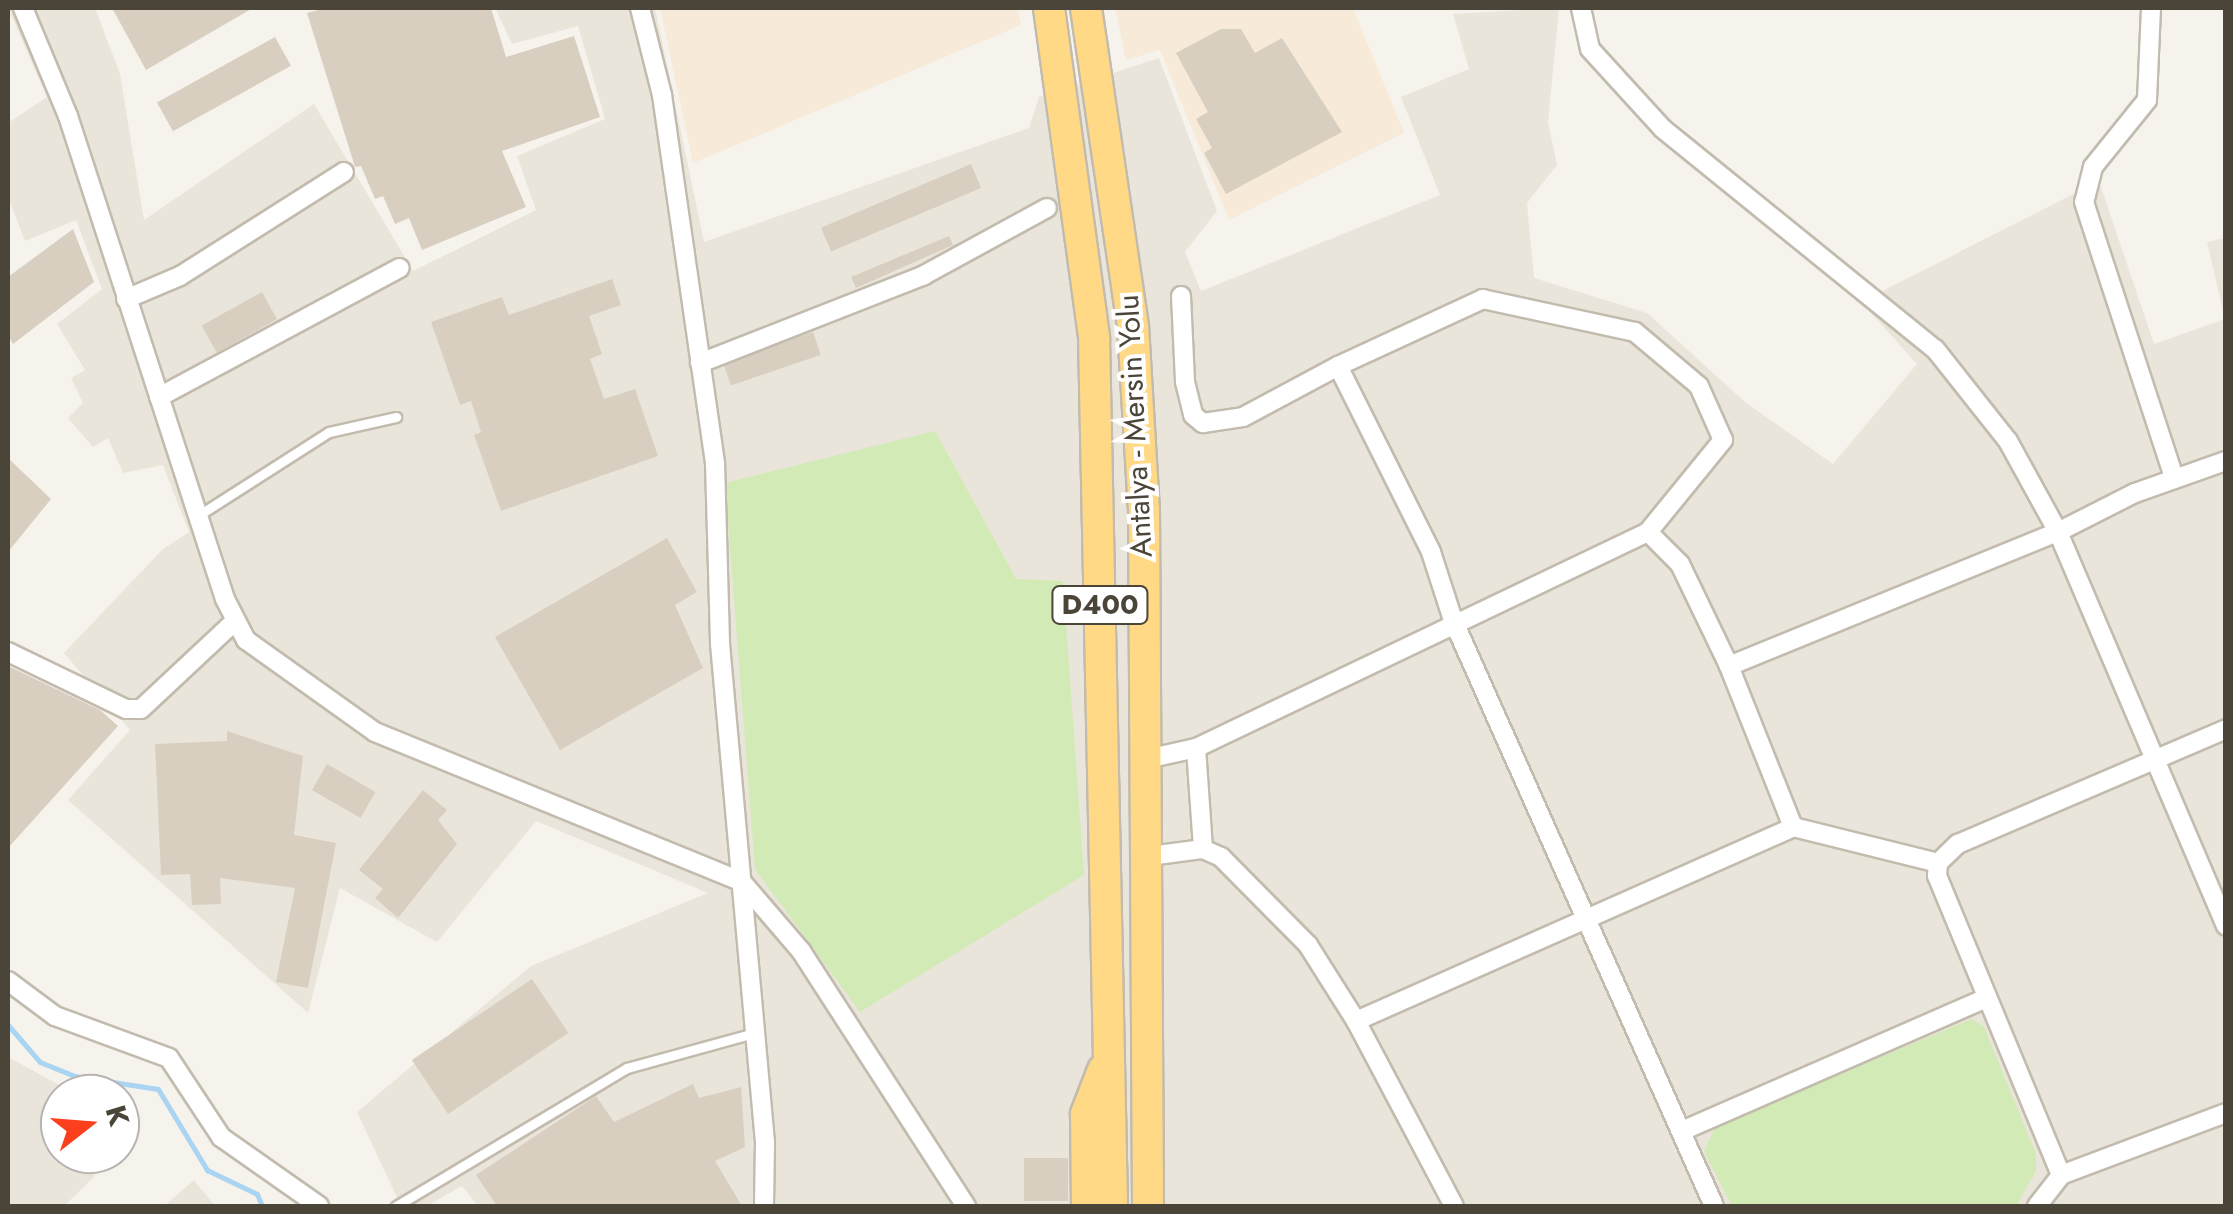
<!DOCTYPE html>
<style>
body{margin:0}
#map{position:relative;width:2233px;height:1214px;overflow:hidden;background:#f6f3ec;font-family:Jost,sans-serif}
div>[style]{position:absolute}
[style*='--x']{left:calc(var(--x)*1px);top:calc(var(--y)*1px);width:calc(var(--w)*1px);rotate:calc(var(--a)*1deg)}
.residential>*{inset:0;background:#eae5da}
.commercial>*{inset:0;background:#f7ead8}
.green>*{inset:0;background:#d2eab5}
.stream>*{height:5px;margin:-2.5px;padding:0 2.5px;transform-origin:2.5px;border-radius:2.5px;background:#a9d4f2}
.building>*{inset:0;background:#d8cfc1;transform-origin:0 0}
.roads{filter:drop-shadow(2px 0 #c2bbae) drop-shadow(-2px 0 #c2bbae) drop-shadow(0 2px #c2bbae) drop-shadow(0 -2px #c2bbae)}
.service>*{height:9px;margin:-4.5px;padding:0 4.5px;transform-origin:4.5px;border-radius:4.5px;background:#fff}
.minor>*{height:18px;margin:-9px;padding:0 9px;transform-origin:9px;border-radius:9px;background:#fff}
.trunk>*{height:30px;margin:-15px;padding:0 15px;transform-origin:15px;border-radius:15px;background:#ffd985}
span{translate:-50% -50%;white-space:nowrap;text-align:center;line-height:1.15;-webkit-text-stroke:8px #fff;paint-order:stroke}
.shield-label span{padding:2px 8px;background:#fff;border:2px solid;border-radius:8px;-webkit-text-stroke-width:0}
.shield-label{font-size:28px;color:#4b4439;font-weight:700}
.street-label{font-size:30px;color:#4b4439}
.frame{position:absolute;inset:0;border:10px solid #4b4439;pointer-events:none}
.north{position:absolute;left:40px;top:1074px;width:100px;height:100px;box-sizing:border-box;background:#fff;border:2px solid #b7b4b0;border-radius:50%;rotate:73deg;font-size:28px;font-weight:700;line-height:40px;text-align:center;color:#4b4439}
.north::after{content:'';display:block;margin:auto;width:35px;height:45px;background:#fc3f1d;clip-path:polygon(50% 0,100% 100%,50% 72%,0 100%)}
</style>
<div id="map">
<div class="residential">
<div style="clip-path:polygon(8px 8px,95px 8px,120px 74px,144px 220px,314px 104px,413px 271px,536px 210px,517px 156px,605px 119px,578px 26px,512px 44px,495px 8px,655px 8px,704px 242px,1029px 128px,1039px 97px,1159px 58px,1217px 211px,1185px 252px,1201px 291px,1440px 195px,1401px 97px,1469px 69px,1453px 14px,1559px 8px,1548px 123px,1557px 165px,1527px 203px,1534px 278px,1647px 313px,1745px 402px,1833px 464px,1917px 364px,1861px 302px,2099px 181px,2154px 344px,2225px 319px,2207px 242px,2225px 238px,2225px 1206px,478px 1206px,462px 1186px,427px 1206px,401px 1206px,357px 1112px,531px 966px,708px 893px,536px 821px,437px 942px,340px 888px,308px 1013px,68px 800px,130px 730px,64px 653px,163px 549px,189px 532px,163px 465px,123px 473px,108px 438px,93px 447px,68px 418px,83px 403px,71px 378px,85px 370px,57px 324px,102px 289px,76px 220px,25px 241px,8px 197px,8px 123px,47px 97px)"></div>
<div style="clip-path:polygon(8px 1057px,76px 1094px,60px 1094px,60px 1154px,93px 1154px,95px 1176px,64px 1206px,8px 1206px)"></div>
<div style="clip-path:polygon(194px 1180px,215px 1206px,164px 1206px)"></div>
</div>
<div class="commercial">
<div style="clip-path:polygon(660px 8px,1017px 8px,1021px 25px,693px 163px)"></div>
<div style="clip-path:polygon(1115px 8px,1353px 8px,1404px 133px,1229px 220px,1160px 50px,1126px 60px)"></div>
</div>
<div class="green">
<div style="clip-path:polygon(935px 431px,1016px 579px,1063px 581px,1084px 875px,860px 1012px,755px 869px,725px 483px)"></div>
<div style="clip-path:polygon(1972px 1019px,1984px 1027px,2036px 1154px,2036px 1171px,2016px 1206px,1732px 1206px,1704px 1151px,1716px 1126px)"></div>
</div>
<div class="stream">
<div style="--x:8;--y:1025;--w:49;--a:49.1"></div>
<div style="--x:40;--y:1062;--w:37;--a:22"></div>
<div style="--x:74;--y:1076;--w:85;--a:8.8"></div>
<div style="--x:158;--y:1089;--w:95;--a:58.8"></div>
<div style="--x:207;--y:1170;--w:55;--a:25.6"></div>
<div style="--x:257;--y:1194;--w:13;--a:67"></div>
</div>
<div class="building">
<div style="clip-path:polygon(112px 8px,253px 8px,146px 70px)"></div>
<div style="clip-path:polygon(326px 8px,491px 8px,506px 57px,574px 36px,600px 117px,502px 151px,526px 207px,422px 250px,409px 218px,395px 224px,383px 196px,375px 199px,361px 166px,355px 167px,307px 13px)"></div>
<div style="clip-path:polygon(1221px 29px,1241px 29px,1255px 53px,1282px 38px,1342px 132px,1226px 194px,1204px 153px,1212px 148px,1196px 119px,1208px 112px,1176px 53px)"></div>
<div style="left:275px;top:37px;width:33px;height:135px;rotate:61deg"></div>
<div style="left:971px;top:164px;width:26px;height:163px;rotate:67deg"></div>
<div style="clip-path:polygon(73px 229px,94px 282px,13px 344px,8px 336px,8px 277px)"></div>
<div style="clip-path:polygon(949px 236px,953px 245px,856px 288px,851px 277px)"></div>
<div style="clip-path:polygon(612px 279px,621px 305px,589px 316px,602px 354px,590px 359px,604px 399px,635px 389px,658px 456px,501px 511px,474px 435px,481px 432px,471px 401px,460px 405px,431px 322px,502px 297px,509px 315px)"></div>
<div style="left:262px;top:292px;width:31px;height:69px;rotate:61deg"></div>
<div style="left:813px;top:332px;width:24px;height:95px;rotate:71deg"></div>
<div style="clip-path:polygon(8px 458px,51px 499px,8px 552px)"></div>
<div style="clip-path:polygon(667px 538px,697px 592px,675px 605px,703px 668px,560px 750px,495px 637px)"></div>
<div style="clip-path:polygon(8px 666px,100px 710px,118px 726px,8px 848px)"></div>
<div style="clip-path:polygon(227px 731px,303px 756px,294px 835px,336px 843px,308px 988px,276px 982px,295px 888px,220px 878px,221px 904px,192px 905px,190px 874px,161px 875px,155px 744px,227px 741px)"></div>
<div style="left:327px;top:764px;width:56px;height:30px;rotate:30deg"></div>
<div style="clip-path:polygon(423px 790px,447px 810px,438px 820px,457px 844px,398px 918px,375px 898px,383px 889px,359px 870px)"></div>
<div style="left:532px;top:979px;width:65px;height:145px;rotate:56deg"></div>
<div style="clip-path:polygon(693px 1084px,699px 1098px,741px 1087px,745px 1147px,715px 1161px,742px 1206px,497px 1206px,476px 1175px,596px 1096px,614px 1122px)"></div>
<div style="left:1068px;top:1158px;width:43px;height:44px;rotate:90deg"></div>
</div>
<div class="roads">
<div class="service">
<div style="--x:199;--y:515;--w:154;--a:-32.6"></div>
<div style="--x:329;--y:432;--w:69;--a:-12.6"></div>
<div style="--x:396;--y:1206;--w:269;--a:-30.9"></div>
<div style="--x:627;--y:1068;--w:132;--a:-15.4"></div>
</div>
<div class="minor">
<div style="--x:23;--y:8;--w:117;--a:67.4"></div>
<div style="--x:68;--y:116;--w:508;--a:71.99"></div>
<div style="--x:225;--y:599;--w:46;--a:62.9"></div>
<div style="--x:246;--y:640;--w:158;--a:35.5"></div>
<div style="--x:375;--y:732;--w:395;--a:22.2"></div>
<div style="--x:741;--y:881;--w:92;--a:49.4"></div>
<div style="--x:801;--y:951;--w:304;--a:57.1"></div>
<div style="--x:640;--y:8;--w:90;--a:75.8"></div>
<div style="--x:662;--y:95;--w:372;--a:81.8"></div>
<div style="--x:715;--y:463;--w:181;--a:88.4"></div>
<div style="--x:720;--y:644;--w:500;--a:84.84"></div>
<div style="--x:765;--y:1142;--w:64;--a:90.9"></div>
<div style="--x:1581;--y:8;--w:42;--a:77.6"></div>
<div style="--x:1590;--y:49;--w:108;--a:47.6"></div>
<div style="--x:1663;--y:129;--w:350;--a:39"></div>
<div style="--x:1935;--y:349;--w:117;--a:51.6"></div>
<div style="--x:2008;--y:441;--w:104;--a:61.2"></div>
<div style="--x:2058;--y:532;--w:428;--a:66.9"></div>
<div style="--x:2151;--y:8;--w:92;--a:92.5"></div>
<div style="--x:2147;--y:100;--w:86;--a:128.9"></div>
<div style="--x:2093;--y:167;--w:36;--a:104"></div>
<div style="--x:2084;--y:202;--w:289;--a:71.9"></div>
<div style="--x:1181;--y:296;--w:86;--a:87.3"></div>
<div style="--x:1185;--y:382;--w:34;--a:76"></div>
<div style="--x:1193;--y:415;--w:13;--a:39"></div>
<div style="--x:1203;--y:423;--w:40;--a:-8.5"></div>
<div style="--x:1243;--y:417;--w:108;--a:-28.2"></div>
<div style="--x:126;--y:299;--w:59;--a:-23.1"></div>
<div style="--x:180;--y:276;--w:194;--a:-32.4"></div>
<div style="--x:700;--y:363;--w:241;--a:-21.4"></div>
<div style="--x:924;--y:275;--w:140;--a:-28.6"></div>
<div style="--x:159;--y:397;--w:273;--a:-28.2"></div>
<div style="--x:1648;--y:532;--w:119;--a:-50.8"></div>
<div style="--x:1723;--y:440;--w:59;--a:-114"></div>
<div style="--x:1699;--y:386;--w:84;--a:-139.8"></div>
<div style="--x:1635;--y:332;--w:156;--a:-167.8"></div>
<div style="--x:1483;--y:299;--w:160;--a:155.2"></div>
<div style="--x:1338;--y:366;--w:208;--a:63.4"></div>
<div style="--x:1431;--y:552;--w:71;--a:72.1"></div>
<div style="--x:1453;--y:620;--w:641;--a:65.99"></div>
<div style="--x:8;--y:652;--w:131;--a:25.8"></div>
<div style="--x:126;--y:709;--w:15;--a:0"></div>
<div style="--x:141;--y:709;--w:127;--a:-43.1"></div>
<div style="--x:1729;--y:666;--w:173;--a:68.3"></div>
<div style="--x:1196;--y:748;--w:101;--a:86"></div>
<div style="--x:1142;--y:760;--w:55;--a:-12.5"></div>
<div style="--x:1196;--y:748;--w:501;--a:-25.54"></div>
<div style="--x:1648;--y:532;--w:45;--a:45"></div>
<div style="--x:1680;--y:564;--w:113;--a:64.3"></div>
<div style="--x:1729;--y:666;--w:355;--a:-22.2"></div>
<div style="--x:2058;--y:532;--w:86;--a:-26.9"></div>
<div style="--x:2135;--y:493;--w:96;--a:-19.4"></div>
<div style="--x:1142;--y:857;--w:62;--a:-7.5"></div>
<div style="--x:1203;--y:849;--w:20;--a:24"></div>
<div style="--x:1221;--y:857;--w:124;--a:45.3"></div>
<div style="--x:1308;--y:945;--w:90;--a:57.7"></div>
<div style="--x:1356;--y:1021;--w:209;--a:62.1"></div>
<div style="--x:8;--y:981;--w:59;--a:36.7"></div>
<div style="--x:55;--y:1016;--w:121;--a:20.2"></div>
<div style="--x:169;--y:1058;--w:95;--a:56.6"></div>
<div style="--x:221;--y:1137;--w:120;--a:35.1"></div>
<div style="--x:1356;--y:1021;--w:478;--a:-23.9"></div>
<div style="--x:1793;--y:827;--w:149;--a:13.9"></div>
<div style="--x:1682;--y:1131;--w:332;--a:-23.6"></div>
<div style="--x:2061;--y:1175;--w:324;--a:-112.5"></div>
<div style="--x:1937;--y:876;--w:13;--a:-86"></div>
<div style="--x:1938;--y:863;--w:28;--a:-44"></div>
<div style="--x:1958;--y:844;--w:292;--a:-23.2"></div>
<div style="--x:2037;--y:1206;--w:39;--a:-52"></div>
<div style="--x:2061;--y:1175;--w:176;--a:-20.6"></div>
</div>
<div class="trunk">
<div style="--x:1049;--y:8;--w:333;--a:82.2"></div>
<div style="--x:1094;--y:338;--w:868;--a:88.81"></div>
<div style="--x:1086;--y:8;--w:321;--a:81.6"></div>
<div style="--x:1133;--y:326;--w:183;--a:86.6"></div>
<div style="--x:1144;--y:509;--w:697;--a:89.67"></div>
<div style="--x:1087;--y:1206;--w:92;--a:-90.6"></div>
<div style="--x:1086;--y:1114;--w:47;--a:-68.9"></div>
</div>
</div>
<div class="shield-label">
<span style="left:1100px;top:605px">D400</span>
</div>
<div class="street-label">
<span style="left:1135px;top:426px;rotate:-93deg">Antalya - Mersin Yolu</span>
</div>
<div class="frame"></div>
<div class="north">K</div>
</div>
